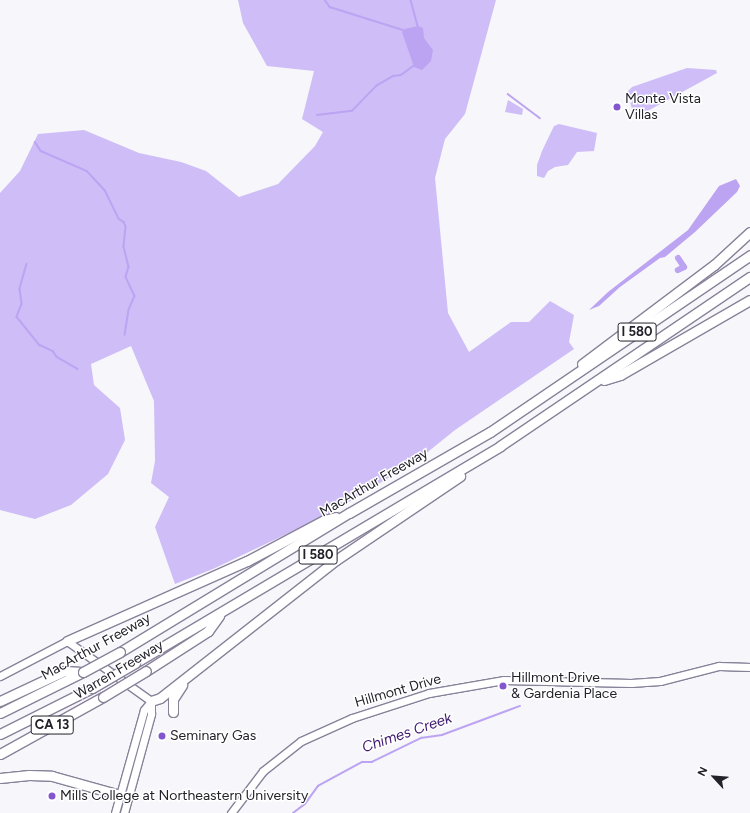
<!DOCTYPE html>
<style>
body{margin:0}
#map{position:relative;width:750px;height:813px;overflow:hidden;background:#f7f6fb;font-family:Figtree,sans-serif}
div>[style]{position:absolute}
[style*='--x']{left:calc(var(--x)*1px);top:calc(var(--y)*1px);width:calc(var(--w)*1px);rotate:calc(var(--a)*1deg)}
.green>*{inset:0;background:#cebdf7}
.water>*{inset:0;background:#bca4f2}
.stream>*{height:1.5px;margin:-0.75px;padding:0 0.75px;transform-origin:0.75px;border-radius:0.75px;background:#bca4f2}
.canal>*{height:6px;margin:-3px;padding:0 3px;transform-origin:3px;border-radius:3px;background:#bca4f2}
.roads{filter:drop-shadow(1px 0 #888299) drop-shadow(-1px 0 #888299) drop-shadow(0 1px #888299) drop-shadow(0 -1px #888299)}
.secondary>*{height:7px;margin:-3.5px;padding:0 3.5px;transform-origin:3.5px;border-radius:3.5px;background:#fff}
.highway>*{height:9px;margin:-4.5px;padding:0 4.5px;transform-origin:4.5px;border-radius:4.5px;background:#fff}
.bridges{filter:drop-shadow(1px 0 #888299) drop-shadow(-1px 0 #888299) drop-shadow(0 1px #888299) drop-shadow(0 -1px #888299)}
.highway-bridge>*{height:9px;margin:-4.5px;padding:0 4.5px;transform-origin:4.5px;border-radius:4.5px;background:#fff}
.dots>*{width:11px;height:11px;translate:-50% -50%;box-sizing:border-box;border:2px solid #fff;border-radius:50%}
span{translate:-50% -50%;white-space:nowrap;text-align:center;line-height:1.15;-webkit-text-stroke:3px #fff;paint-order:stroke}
.shield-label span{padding:1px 3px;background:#fff;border:1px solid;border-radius:3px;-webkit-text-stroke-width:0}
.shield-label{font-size:13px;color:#23212a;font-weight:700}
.poi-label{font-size:14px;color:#23212a}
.left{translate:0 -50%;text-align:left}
.street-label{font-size:14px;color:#23212a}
.water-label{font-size:15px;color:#3f1872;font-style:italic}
.north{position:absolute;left:694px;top:757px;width:40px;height:40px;-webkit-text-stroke:3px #fff;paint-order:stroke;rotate:296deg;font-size:11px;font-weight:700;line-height:16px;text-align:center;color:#23212a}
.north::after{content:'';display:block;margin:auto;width:14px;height:18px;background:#23212a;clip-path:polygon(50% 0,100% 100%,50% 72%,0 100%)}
</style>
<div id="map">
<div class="green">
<div style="clip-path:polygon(238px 0,496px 0,465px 114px,445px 139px,435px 178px,448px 313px,469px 352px,511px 322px,529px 322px,550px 301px,574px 315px,569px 342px,574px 349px,455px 430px,419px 459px,331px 513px,213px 569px,175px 584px,155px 527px,169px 497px,151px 483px,155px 461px,154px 401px,131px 346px,91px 364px,94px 385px,120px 408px,125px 440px,108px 474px,71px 505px,35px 519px,0 510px,0 193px,20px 171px,38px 134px,84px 130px,139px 153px,181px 162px,206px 171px,239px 197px,278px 184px,315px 146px,323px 132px,302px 119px,314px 71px,267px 66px,243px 23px)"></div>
<div style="clip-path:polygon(687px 68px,716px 70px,717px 73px,642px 114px,634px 115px,627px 92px,632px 87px)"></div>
<div style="clip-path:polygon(508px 100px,523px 109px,522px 115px,505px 112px)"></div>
<div style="clip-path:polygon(559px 124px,597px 133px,594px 151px,577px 152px,568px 165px,555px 167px,548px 171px,544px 178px,537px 176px,537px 165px,542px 151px,554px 126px)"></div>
</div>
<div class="water">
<div style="clip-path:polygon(418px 26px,423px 28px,424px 38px,433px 50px,431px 61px,422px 70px,414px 67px,402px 32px,405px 29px)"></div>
<div style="clip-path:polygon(736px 179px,740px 186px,737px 192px,695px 232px,665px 257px,660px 258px,620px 287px,599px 306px,589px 310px,608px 292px,688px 230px,719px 186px)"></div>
</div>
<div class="stream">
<div style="--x:325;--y:0;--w:9;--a:54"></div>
<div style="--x:330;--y:7;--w:77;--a:17.5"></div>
<div style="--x:411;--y:0;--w:27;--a:75"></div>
<div style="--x:508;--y:94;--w:40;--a:37"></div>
<div style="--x:317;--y:115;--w:35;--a:-7"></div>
<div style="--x:352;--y:111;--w:35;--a:-46"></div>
<div style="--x:376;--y:86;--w:20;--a:-30"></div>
<div style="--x:393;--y:76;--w:8;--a:-7"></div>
<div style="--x:401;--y:75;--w:17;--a:-36"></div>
<div style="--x:35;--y:142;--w:11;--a:56"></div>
<div style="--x:41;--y:151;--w:50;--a:23.5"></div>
<div style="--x:87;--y:171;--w:26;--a:47"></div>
<div style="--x:105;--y:190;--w:32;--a:64"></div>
<div style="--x:119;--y:219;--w:6;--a:31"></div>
<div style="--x:124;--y:222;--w:5;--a:68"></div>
<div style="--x:126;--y:227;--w:20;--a:96"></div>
<div style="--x:124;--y:247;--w:21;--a:76"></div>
<div style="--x:129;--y:267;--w:10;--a:107"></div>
<div style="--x:126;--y:277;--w:21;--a:65"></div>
<div style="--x:135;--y:296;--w:15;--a:113"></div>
<div style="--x:129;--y:310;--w:25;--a:99"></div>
<div style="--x:27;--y:264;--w:26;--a:106"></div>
<div style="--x:20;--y:289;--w:15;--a:82"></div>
<div style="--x:22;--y:304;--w:14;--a:111"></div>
<div style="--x:17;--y:317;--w:36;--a:51"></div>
<div style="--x:40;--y:345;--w:14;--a:25"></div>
<div style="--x:53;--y:351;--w:7;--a:56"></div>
<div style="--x:57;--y:357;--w:24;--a:30"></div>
<div style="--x:293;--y:813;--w:15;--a:-37"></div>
<div style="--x:305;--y:804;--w:22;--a:-54"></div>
<div style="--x:318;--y:786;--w:50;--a:-28.6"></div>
<div style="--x:362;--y:762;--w:10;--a:0"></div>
<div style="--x:372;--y:762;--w:55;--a:-26.1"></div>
<div style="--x:421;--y:738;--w:21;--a:-8"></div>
<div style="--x:442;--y:735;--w:83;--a:-20.4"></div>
</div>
<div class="canal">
<div style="--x:678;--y:258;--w:11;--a:56"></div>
<div style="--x:684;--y:267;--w:7;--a:153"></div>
</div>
<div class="roads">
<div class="secondary">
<div style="--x:0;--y:676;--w:76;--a:-27.6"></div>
<div style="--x:67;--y:641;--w:103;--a:35.5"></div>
<div style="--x:115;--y:813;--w:107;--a:-74.3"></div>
<div style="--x:144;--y:710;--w:11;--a:-52"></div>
<div style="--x:124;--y:813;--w:103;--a:-74.7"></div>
<div style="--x:151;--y:714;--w:13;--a:-90"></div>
<div style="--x:231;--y:813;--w:53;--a:-52.7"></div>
<div style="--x:263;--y:771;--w:48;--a:-38.3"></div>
<div style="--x:301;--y:741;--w:56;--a:-24.3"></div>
<div style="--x:352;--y:718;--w:81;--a:-18"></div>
<div style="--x:429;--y:693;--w:76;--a:-9.8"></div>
<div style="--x:504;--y:680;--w:127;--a:1.4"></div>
<div style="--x:631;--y:683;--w:29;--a:-4"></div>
<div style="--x:660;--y:681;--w:61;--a:-14.3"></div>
<div style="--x:719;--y:666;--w:31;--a:2"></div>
</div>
<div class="highway">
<div style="--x:582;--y:364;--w:165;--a:-36.9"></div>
<div style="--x:714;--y:265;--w:49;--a:-42.5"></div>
<div style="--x:604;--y:380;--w:17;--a:-17"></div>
<div style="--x:620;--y:375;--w:150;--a:-30"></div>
<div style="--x:67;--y:641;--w:197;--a:-24"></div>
<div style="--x:247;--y:561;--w:87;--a:-28"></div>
<div style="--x:324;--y:520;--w:12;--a:-14"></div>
<div style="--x:120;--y:652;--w:268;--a:-31.3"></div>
<div style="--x:349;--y:513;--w:163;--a:-29.9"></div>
<div style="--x:490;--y:432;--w:315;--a:-34.2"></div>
<div style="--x:135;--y:663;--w:425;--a:-30.7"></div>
<div style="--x:500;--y:446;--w:302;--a:-34.1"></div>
<div style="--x:146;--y:671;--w:74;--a:-32.8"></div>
<div style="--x:208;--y:631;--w:19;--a:-54"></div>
<div style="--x:0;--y:701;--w:71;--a:-25.1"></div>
<div style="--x:64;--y:671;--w:18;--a:3"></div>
<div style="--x:151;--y:701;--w:9;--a:-18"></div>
<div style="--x:160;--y:698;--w:224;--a:-38.1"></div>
<div style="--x:336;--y:560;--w:150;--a:-34.1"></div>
<div style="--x:173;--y:712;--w:13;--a:-90"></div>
<div style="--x:173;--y:699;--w:17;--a:-57"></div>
<div style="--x:0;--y:713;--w:93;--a:-26.3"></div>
<div style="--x:0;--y:734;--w:103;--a:-26.6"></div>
<div style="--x:0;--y:754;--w:118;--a:-29"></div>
<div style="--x:0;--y:778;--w:29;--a:-6"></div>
<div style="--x:29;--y:775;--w:23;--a:2"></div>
<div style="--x:52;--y:776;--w:71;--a:15.6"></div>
</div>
</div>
<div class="bridges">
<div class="highway-bridge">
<div style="--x:83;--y:672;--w:42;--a:-28.4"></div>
<div style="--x:92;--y:688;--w:50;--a:-30.2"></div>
<div style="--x:103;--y:697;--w:50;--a:-31.2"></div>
</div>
</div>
<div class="dots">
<div style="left:617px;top:107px;background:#8355ce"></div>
<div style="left:503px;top:686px;background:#8355ce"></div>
<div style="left:162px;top:736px;background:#8355ce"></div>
<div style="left:52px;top:796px;background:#8355ce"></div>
</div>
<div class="shield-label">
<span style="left:637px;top:332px">I 580</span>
<span style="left:318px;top:555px">I 580</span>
<span style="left:52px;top:725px">CA 13</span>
</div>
<div class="poi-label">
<span class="left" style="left:625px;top:107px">Monte Vista<br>Villas</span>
<span class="left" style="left:511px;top:686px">Hillmont Drive<br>&amp; Gardenia Place</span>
<span class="left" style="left:170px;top:736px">Seminary Gas</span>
<span class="left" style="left:60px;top:796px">Mills College at Northeastern University</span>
</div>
<div class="street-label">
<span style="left:374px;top:483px;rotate:-30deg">MacArthur Freeway</span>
<span style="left:96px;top:647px;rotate:-29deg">MacArthur Freeway</span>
<span style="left:119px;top:670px;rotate:-31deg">Warren Freeway</span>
<span style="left:398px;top:691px;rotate:-16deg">Hillmont Drive</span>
</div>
<div class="water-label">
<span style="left:407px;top:733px;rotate:-19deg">Chimes Creek</span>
</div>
<div class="north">N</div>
</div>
